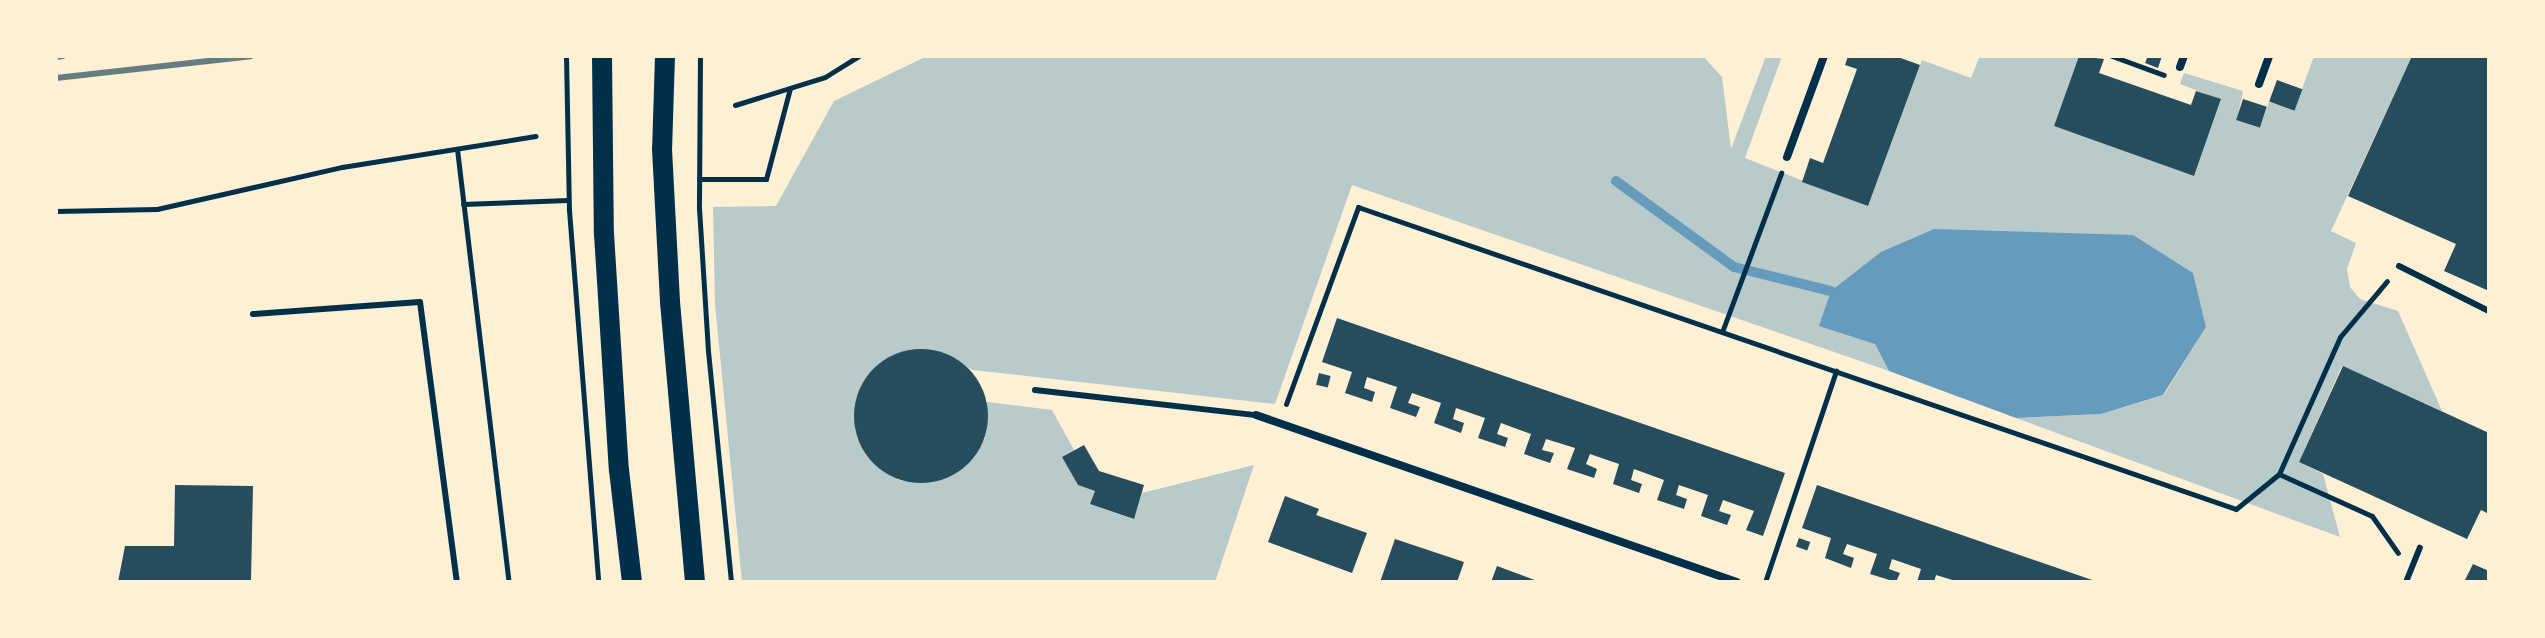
<!DOCTYPE html>
<style>
body{margin:0}
#map{position:relative;width:2545px;height:638px;overflow:hidden;background:#fdf0d5;font-family:Lato,sans-serif}
div>[style]{position:absolute}
[style*='--x']{left:calc(var(--x)*1px);top:calc(var(--y)*1px);width:calc(var(--w)*1px);rotate:calc(var(--a)*1deg)}
.green>*{inset:0;background:#b9caca}
.water>*{inset:0;background:#669bbc}
.stream>*{height:10px;margin:-5px;padding:0 5px;transform-origin:5px;border-radius:5px;background:#669bbc}
.building>*{inset:0;background:#264d5e;transform-origin:0 0}
.round{border-radius:50%}
.path>*{height:5px;margin:-2.5px;padding:0 2.5px;transform-origin:2.5px;border-radius:2.5px;background:#003049}
.service>*{height:6px;margin:-3px;padding:0 3px;transform-origin:3px;border-radius:3px;background:#003049}
.minor>*{height:8px;margin:-4px;padding:0 4px;transform-origin:4px;border-radius:4px;background:#003049}
.primary>*{height:20px;margin:-10px;padding:0 10px;transform-origin:10px;border-radius:10px;background:#003049}
.rail>*{height:6px;margin:-3px;padding:0 3px;transform-origin:3px;border-radius:3px;background:#657d81}
span{translate:-50% -50%;white-space:nowrap;text-align:center;line-height:1.15;-webkit-text-stroke:7px #fdf0d5;paint-order:stroke}
.frame{position:absolute;inset:0;border:58px solid #fdf0d5;pointer-events:none}
</style>
<div id="map">
<div class="green">
<div style="clip-path:polygon(927px 56px,1703px 56px,1722px 77px,1731px 149px,1766px 56px,1782px 56px,1745px 158px,1868px 206px,1922px 60px,1971px 78px,1980px 56px,2079px 56px,2054px 126px,2194px 176px,2221px 100px,2180px 84px,2184px 73px,2243px 91px,2237px 120px,2260px 128px,2269px 102px,2294px 111px,2314px 56px,2412px 56px,2331px 231px,2356px 243px,2347px 269px,2350px 287px,2360px 299px,2398px 311px,2442px 411px,2342px 366px,2299px 462px,2323px 474px,2340px 537px,2016px 418px,2101px 414px,2164px 395px,2206px 327px,2193px 273px,1875px 344px,1889px 371px,1352px 185px,1275px 404px,973px 370px,940px 352px,922px 350px,905px 351px,876px 367px,858px 395px,855px 429px,870px 459px,899px 480px,916px 483px,934px 482px,965px 467px,985px 438px,987px 402px,1052px 410px,1074px 450px,1062px 457px,1078px 485px,1095px 491px,1090px 504px,1133px 519px,1142px 493px,1254px 465px,1215px 582px,742px 582px,715px 304px,713px 207px,776px 206px,834px 101px)"></div>
</div>
<div class="water">
<div style="clip-path:polygon(1934px 229px,2133px 235px,2193px 273px,2206px 327px,2163px 395px,2101px 414px,2016px 418px,1889px 371px,1875px 344px,1819px 326px,1831px 291px,1881px 252px)"></div>
</div>
<div class="stream">
<div style="--x:1616;--y:181;--w:146;--a:36.1"></div>
<div style="--x:1734;--y:267;--w:100;--a:13.9"></div>
</div>
<div class="building">
<div style="clip-path:polygon(1848px 56px,1895px 56px,1920px 65px,1868px 206px,1802px 182px,1810px 158px,1823px 163px,1857px 69px,1845px 65px)"></div>
<div style="clip-path:polygon(2079px 56px,2104px 59px,2099px 73px,2191px 105px,2196px 91px,2221px 99px,2194px 176px,2054px 126px)"></div>
<div style="clip-path:polygon(2148px 56px,2162px 56px,2158px 68px,2145px 63px)"></div>
<div style="clip-path:polygon(2412px 56px,2489px 56px,2489px 291px,2444px 271px,2456px 244px,2348px 196px)"></div>
<div style="left:2277px;top:80px;width:27px;height:23px;rotate:20deg"></div>
<div style="left:2243px;top:99px;width:25px;height:22px;rotate:18deg"></div>
<div style="clip-path:polygon(1337px 318px,1785px 473px,1763px 536px,1746px 530px,1754px 511px,1723px 500px,1719px 511px,1731px 515px,1727px 525px,1701px 516px,1708px 495px,1679px 485px,1676px 495px,1687px 499px,1684px 509px,1657px 500px,1664px 480px,1634px 469px,1631px 480px,1642px 484px,1639px 493px,1613px 484px,1619px 464px,1590px 454px,1586px 464px,1597px 469px,1594px 478px,1567px 469px,1575px 448px,1546px 439px,1542px 450px,1554px 453px,1550px 463px,1524px 454px,1531px 434px,1501px 423px,1497px 434px,1508px 438px,1505px 447px,1478px 438px,1485px 418px,1456px 408px,1453px 419px,1464px 423px,1461px 433px,1434px 423px,1441px 403px,1412px 393px,1408px 403px,1420px 407px,1416px 417px,1390px 408px,1397px 387px,1367px 377px,1364px 388px,1375px 392px,1372px 402px,1345px 393px,1352px 372px,1322px 362px)"></div>
<div class="round" style="left:854px;top:349px;width:134px;height:134px"></div>
<div style="clip-path:polygon(2343px 366px,2489px 433px,2489px 514px,2481px 510px,2467px 539px,2299px 462px)"></div>
<div style="left:1319px;top:373px;width:12px;height:12px;rotate:14deg"></div>
<div style="clip-path:polygon(1084px 445px,1099px 471px,1144px 485px,1134px 519px,1090px 504px,1095px 491px,1078px 485px,1062px 457px)"></div>
<div style="clip-path:polygon(175px 485px,253px 486px,251px 582px,118px 582px,125px 546px,174px 546px)"></div>
<div style="clip-path:polygon(1817px 485px,2098px 582px,1959px 582px,1936px 575px,1934px 582px,1917px 582px,1921px 569px,1892px 559px,1889px 569px,1900px 573px,1896px 582px,1870px 574px,1877px 554px,1847px 544px,1843px 554px,1854px 558px,1851px 568px,1825px 558px,1831px 538px,1802px 528px)"></div>
<div style="clip-path:polygon(1285px 496px,1319px 509px,1316px 515px,1367px 533px,1352px 573px,1268px 542px)"></div>
<div style="left:1799px;top:538px;width:12px;height:9px;rotate:20deg"></div>
<div style="clip-path:polygon(1395px 539px,1464px 562px,1457px 582px,1380px 582px)"></div>
<div style="clip-path:polygon(2473px 564px,2489px 571px,2489px 582px,2464px 582px)"></div>
<div style="clip-path:polygon(1497px 566px,1540px 582px,1491px 582px)"></div>
</div>
<div class="path">
<div style="--x:566;--y:56;--w:154;--a:88.9"></div>
<div style="--x:569;--y:210;--w:373;--a:85.5"></div>
<div style="--x:700;--y:56;--w:152;--a:90.4"></div>
<div style="--x:699;--y:208;--w:143;--a:86.4"></div>
<div style="--x:708;--y:351;--w:232;--a:84.3"></div>
<div style="--x:2112;--y:56;--w:55;--a:20.1"></div>
<div style="--x:735;--y:105;--w:94;--a:-17.3"></div>
<div style="--x:825;--y:77;--w:40;--a:-32"></div>
<div style="--x:457;--y:149;--w:436;--a:83.2"></div>
<div style="--x:699;--y:179;--w:67;--a:0"></div>
<div style="--x:766;--y:179;--w:94;--a:-75.2"></div>
<div style="--x:463;--y:204;--w:105;--a:-2.2"></div>
<div style="--x:56;--y:211;--w:101;--a:-1.1"></div>
<div style="--x:157;--y:209;--w:190;--a:-12.8"></div>
<div style="--x:342;--y:167;--w:196;--a:-9.1"></div>
<div style="--x:1722;--y:332;--w:170;--a:-69.6"></div>
<div style="--x:1286;--y:404;--w:210;--a:-69.9"></div>
<div style="--x:1358;--y:207;--w:928;--a:18.98"></div>
<div style="--x:2236;--y:509;--w:55;--a:-39.1"></div>
<div style="--x:2279;--y:474;--w:102;--a:24.3"></div>
<div style="--x:2372;--y:516;--w:45;--a:54.9"></div>
<div style="--x:2279;--y:474;--w:150;--a:-66"></div>
<div style="--x:2340;--y:337;--w:73;--a:-50"></div>
<div style="--x:1765;--y:582;--w:223;--a:-71.4"></div>
</div>
<div class="service">
<div style="--x:2399;--y:266;--w:101;--a:26.6"></div>
<div style="--x:253;--y:314;--w:167;--a:-4.1"></div>
<div style="--x:420;--y:302;--w:282;--a:82.5"></div>
<div style="--x:1035;--y:390;--w:222;--a:6.5"></div>
<div style="--x:2406;--y:582;--w:37;--a:-68"></div>
</div>
<div class="minor">
<div style="--x:2180;--y:67;--w:12;--a:-70"></div>
<div style="--x:2259;--y:84;--w:30;--a:-70"></div>
<div style="--x:1787;--y:157;--w:108;--a:-69.9"></div>
<div style="--x:1256;--y:415;--w:509;--a:19.15"></div>
</div>
<div class="primary">
<div style="--x:602;--y:56;--w:178;--a:89.4"></div>
<div style="--x:604;--y:234;--w:236;--a:86.4"></div>
<div style="--x:619;--y:470;--w:113;--a:83.4"></div>
<div style="--x:665;--y:56;--w:93;--a:91.8"></div>
<div style="--x:662;--y:149;--w:153;--a:87"></div>
<div style="--x:670;--y:302;--w:281;--a:84.9"></div>
</div>
<div class="rail">
<div style="--x:56;--y:57;--w:7;--a:-8"></div>
<div style="--x:56;--y:78;--w:196;--a:-6.4"></div>
</div>
<div class="frame"></div>
</div>
